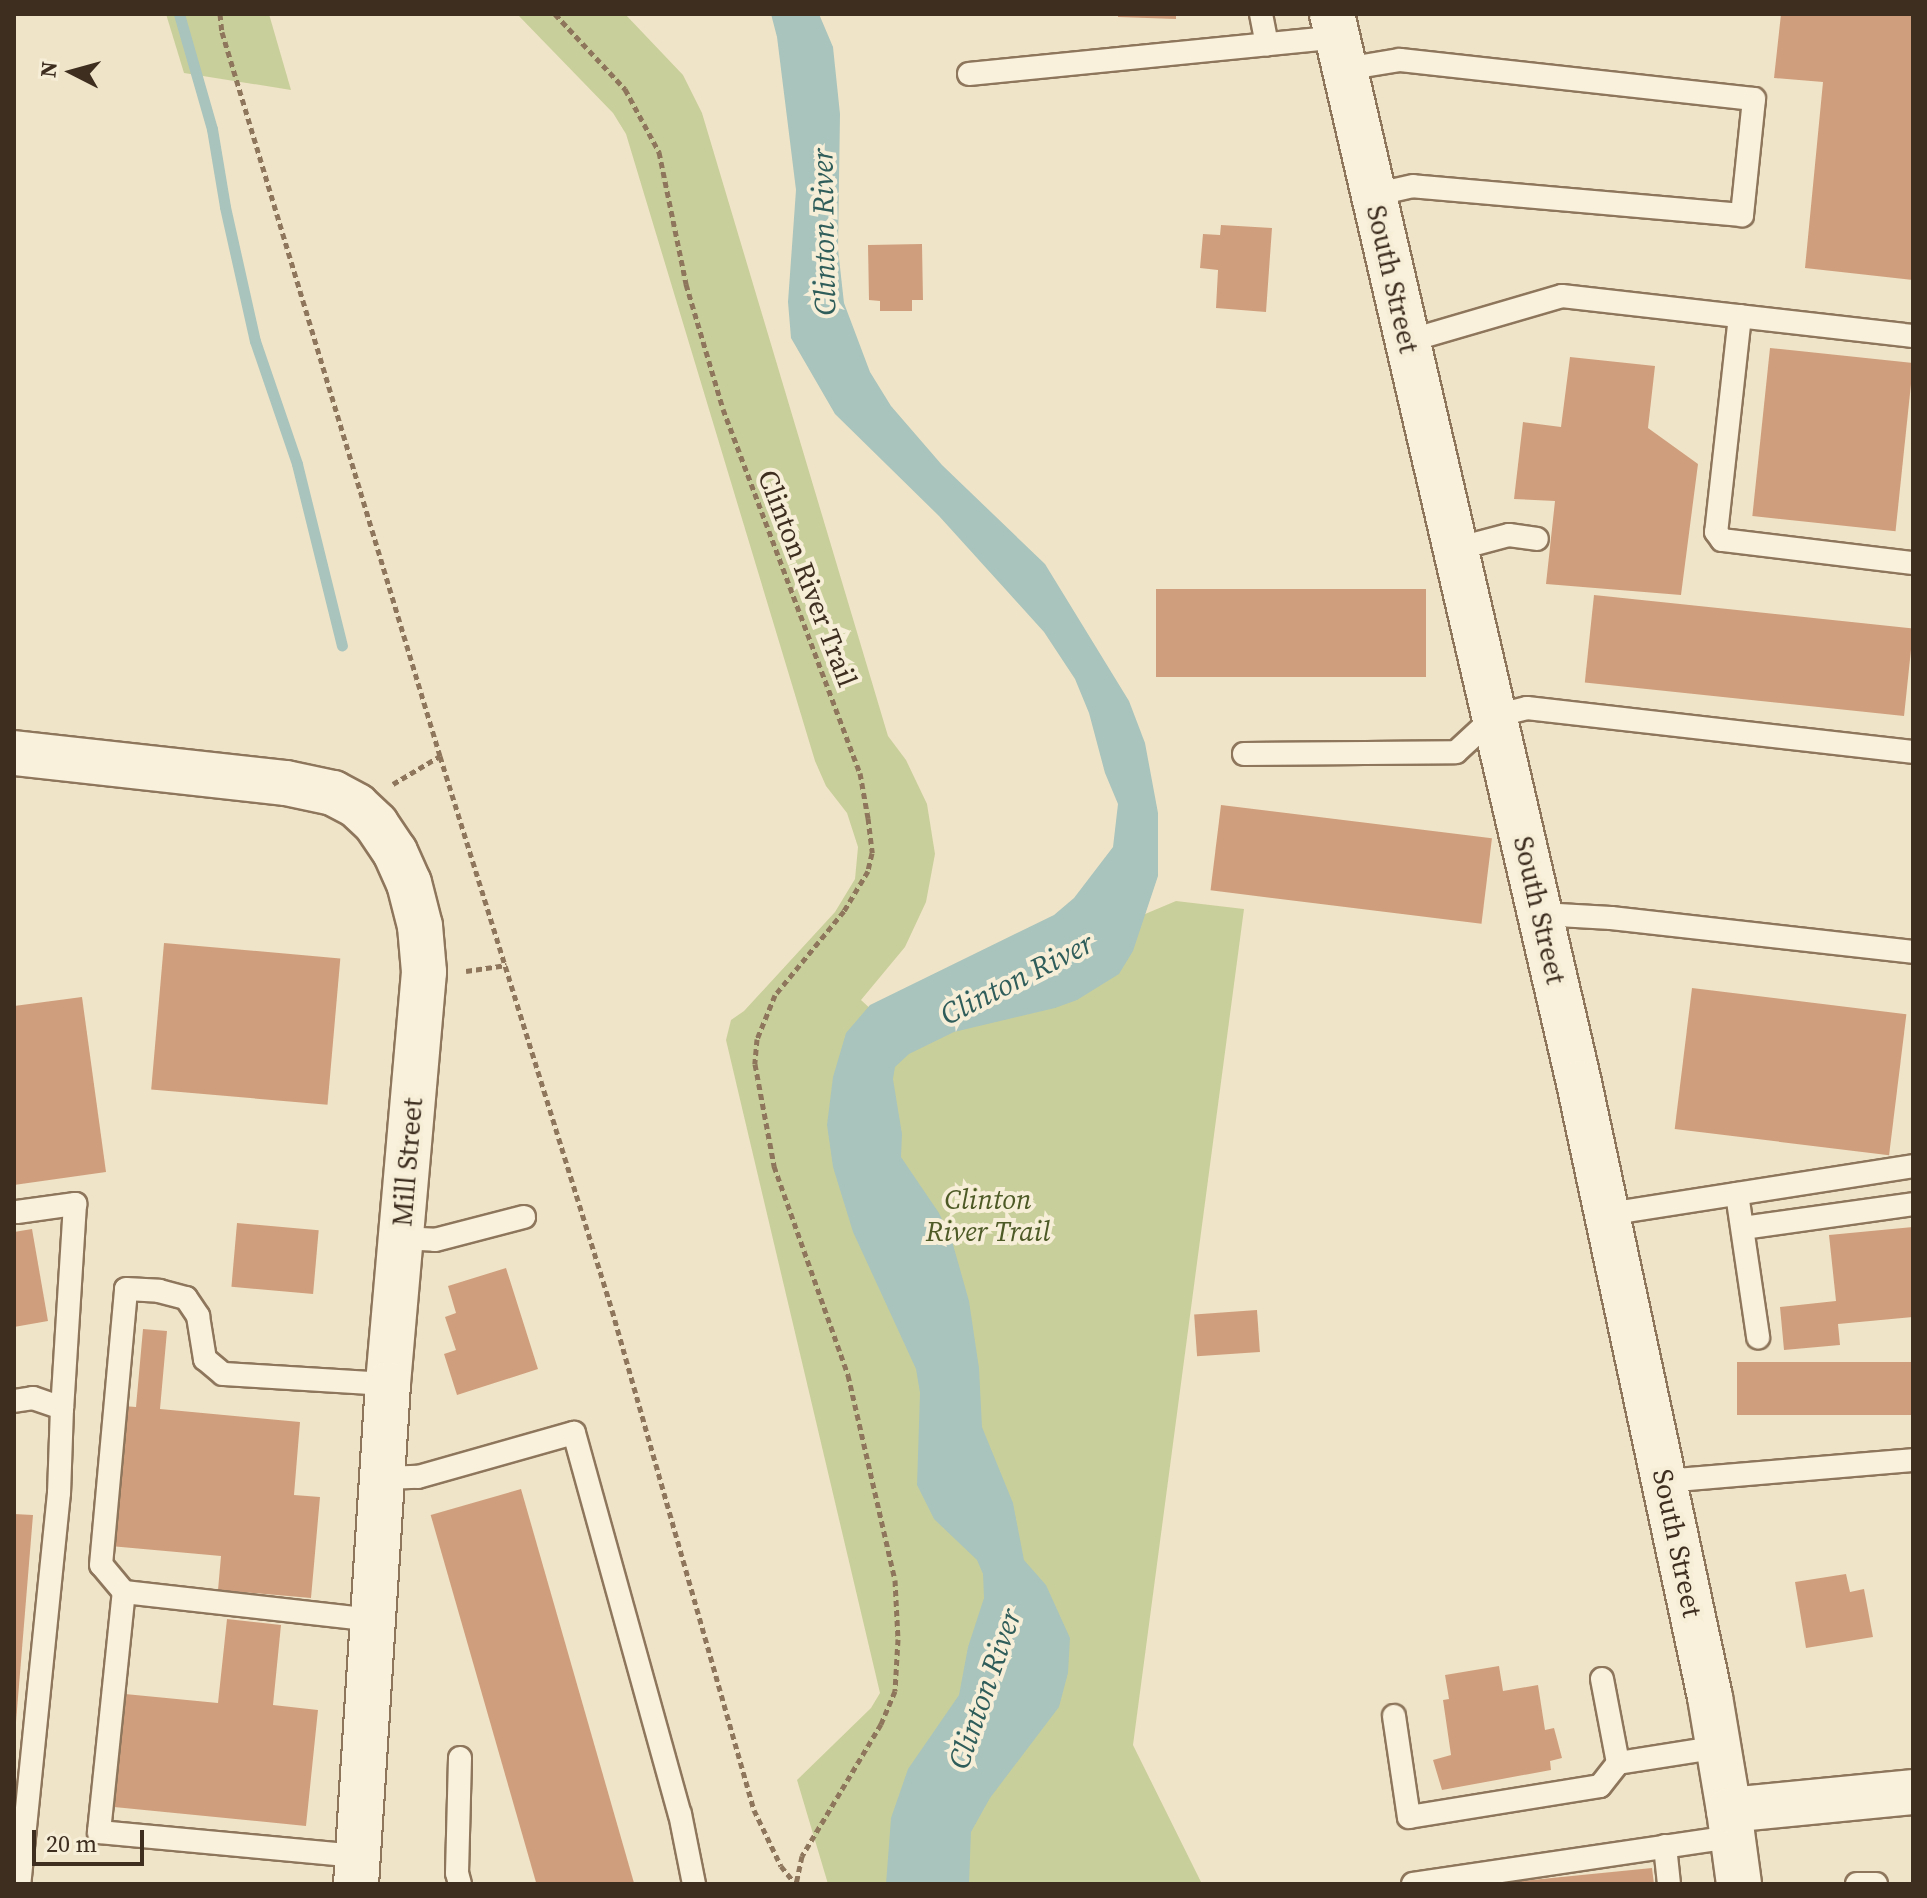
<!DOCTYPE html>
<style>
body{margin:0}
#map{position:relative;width:1927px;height:1898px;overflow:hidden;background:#f0e4c8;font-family:"Source Serif 4",serif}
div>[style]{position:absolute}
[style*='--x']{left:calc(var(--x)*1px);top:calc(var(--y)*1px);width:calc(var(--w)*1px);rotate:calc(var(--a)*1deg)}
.green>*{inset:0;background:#c9cf9b}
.water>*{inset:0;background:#a9c4bc}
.stream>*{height:11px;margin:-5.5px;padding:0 5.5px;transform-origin:5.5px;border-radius:5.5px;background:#a9c4bc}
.building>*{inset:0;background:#cf9f7d;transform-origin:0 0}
.path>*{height:5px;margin-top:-2.5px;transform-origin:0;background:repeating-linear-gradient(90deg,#8d765c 0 6px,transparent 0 10px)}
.roads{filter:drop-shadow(2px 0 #8d765c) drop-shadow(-2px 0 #8d765c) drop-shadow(0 2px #8d765c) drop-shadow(0 -2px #8d765c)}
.lane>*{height:22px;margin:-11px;padding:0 11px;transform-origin:11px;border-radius:11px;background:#faf1dc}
.street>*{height:44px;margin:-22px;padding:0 22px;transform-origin:22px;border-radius:22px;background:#faf1dc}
.secondary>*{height:44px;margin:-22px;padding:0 22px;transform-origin:22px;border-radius:22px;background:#faf1dc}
span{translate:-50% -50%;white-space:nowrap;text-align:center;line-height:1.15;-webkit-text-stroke:8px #f7eed8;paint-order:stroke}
.street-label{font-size:28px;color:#3d2e20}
.park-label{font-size:28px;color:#4d5a26;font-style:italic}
.water-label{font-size:30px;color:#2f5d5a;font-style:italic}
.frame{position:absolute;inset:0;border:16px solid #3d2e20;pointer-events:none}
.north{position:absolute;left:32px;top:32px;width:80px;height:80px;-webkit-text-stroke:6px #f7eed8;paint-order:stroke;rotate:276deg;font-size:22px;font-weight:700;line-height:32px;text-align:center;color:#3d2e20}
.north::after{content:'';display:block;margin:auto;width:28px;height:36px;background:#3d2e20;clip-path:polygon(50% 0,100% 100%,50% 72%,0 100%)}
.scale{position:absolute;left:32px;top:1830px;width:112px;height:36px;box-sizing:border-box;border:4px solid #3d2e20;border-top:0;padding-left:10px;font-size:24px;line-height:28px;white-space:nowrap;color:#3d2e20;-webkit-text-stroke:6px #f7eed8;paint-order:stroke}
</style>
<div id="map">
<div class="green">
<div style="clip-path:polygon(166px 14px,269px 14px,291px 90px,184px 73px)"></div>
<div style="clip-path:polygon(517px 14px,625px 14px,683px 75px,702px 113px,888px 736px,906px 760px,927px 804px,935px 854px,926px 902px,905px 947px,861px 1000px,886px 1023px,1176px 901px,1244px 909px,1133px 1745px,1202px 1884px,828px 1884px,797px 1780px,871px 1708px,880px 1693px,726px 1040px,731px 1020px,744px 1011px,835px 912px,855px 879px,858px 847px,847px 813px,826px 786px,815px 761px,626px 134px,613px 113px)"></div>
</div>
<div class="water">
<div style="clip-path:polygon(771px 14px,819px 14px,833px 47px,840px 114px,838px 249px,844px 303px,870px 372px,891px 406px,942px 465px,1045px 564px,1129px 701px,1145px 743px,1158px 813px,1158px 876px,1133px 951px,1119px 974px,1077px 1000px,1055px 1008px,954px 1032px,909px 1054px,895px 1067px,893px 1079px,902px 1134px,901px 1157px,939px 1213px,952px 1241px,969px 1301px,979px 1368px,982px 1427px,1013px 1503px,1024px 1560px,1046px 1585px,1070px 1638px,1068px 1673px,1059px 1707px,990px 1798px,971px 1832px,969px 1884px,886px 1884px,891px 1818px,908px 1769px,959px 1695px,968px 1647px,984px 1598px,983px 1574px,977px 1560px,934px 1519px,917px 1485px,920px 1393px,916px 1369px,853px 1232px,833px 1167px,827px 1125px,833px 1077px,846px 1033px,870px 1005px,1054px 915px,1074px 898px,1113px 847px,1118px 804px,1105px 773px,1089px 713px,1075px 679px,1044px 632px,939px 516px,835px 414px,791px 338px,788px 302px,796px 190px,777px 37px)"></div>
</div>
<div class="stream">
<div style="--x:179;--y:14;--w:120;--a:74"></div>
<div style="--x:212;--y:129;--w:79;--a:80.5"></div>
<div style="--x:225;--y:207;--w:137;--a:77.4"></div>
<div style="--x:255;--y:341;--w:130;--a:71.1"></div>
<div style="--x:297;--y:464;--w:187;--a:76.1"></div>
</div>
<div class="building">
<div style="clip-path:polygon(1118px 14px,1176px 14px,1176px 19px,1118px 17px)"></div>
<div style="clip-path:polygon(1781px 14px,1913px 14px,1913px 280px,1805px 268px,1823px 82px,1774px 78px)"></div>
<div style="clip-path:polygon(1221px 225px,1272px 228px,1266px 312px,1216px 308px,1218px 270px,1200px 268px,1203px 234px,1220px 235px)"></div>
<div style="clip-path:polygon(922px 244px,923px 300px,912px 300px,912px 311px,880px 311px,880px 301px,869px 300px,868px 245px)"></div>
<div style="left:1770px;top:348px;width:144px;height:169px;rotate:6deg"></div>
<div style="clip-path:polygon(1570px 357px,1655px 366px,1648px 428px,1698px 464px,1681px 595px,1546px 584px,1555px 501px,1514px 499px,1523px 422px,1561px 427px)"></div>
<div style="left:1426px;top:589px;width:88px;height:270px;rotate:90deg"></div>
<div style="left:1594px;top:595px;width:321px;height:88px;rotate:6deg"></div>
<div style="left:1221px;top:805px;width:273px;height:86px;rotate:7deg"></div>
<div style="left:164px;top:943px;width:177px;height:147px;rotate:5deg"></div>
<div style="left:1692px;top:988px;width:216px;height:142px;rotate:7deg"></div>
<div style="clip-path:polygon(82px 997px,106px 1172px,14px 1185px,14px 1006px)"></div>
<div style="left:237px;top:1223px;width:82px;height:64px;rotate:5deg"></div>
<div style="clip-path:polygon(1913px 1227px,1913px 1317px,1838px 1324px,1840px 1345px,1784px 1350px,1780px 1307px,1836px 1301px,1829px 1235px)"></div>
<div style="clip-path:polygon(32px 1229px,48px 1321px,14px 1327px,14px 1232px)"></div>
<div style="clip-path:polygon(506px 1268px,538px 1369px,457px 1395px,444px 1354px,456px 1350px,445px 1317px,456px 1313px,448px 1286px)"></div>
<div style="left:1257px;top:1310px;width:42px;height:63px;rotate:86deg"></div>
<div style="clip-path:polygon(143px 1329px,167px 1331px,160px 1409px,300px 1422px,294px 1495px,320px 1497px,311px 1598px,218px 1590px,221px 1556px,110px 1546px,123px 1406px,136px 1407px)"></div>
<div style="left:1913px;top:1362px;width:53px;height:176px;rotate:90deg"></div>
<div style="left:521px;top:1489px;width:410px;height:94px;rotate:74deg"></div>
<div style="clip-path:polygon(14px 1514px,33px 1515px,16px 1722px,14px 1722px)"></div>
<div style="clip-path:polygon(1846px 1574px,1850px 1592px,1864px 1589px,1873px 1637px,1806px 1648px,1795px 1582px)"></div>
<div style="clip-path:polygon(227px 1619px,281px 1625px,273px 1705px,318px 1710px,306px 1826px,114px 1807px,125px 1694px,218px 1703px)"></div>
<div style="clip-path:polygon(1499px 1666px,1503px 1691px,1538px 1685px,1545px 1730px,1554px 1728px,1562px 1758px,1550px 1761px,1551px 1770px,1442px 1790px,1433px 1760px,1451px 1755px,1443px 1700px,1449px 1699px,1445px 1675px)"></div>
<div style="clip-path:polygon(1652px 1868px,1654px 1884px,1512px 1884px,1512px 1882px)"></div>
</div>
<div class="path">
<div style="--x:220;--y:14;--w:18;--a:84"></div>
<div style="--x:222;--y:32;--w:756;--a:73.24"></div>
<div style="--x:440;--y:756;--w:580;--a:72.75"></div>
<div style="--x:612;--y:1310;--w:520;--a:74.15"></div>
<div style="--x:754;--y:1810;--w:62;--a:64.3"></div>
<div style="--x:781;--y:1866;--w:22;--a:51"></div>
<div style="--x:555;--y:14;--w:103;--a:47"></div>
<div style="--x:625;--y:89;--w:72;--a:61.6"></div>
<div style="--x:659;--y:152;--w:135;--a:78.4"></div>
<div style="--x:686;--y:284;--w:130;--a:73.5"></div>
<div style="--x:723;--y:409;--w:389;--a:69.4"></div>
<div style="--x:860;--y:773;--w:46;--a:79.9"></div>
<div style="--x:868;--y:818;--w:35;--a:83"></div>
<div style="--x:872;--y:853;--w:18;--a:103"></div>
<div style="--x:868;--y:871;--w:47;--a:121"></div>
<div style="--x:844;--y:911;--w:109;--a:129.4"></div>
<div style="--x:775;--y:995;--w:48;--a:112.2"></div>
<div style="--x:757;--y:1039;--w:25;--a:95"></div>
<div style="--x:755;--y:1064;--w:104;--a:79.4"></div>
<div style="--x:774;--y:1166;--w:222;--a:70.5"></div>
<div style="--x:848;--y:1375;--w:210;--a:77.1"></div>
<div style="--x:895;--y:1580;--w:59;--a:87.1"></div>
<div style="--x:898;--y:1639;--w:52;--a:93.3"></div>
<div style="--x:895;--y:1691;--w:36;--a:113"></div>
<div style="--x:881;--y:1724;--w:154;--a:120.9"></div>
<div style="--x:802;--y:1856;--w:29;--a:102"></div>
<div style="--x:393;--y:784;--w:55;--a:-30.8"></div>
<div style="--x:466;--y:971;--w:41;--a:-8.3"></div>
</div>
<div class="roads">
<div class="lane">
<div style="--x:1261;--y:14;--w:31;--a:79"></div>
<div style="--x:1345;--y:69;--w:56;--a:-9.3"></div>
<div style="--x:1400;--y:60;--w:356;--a:6.3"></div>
<div style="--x:1754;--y:99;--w:117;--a:95.9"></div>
<div style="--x:1742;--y:215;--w:330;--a:-175"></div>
<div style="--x:1413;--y:186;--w:41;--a:167.3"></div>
<div style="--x:969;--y:74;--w:370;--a:-5.7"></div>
<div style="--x:1740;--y:316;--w:217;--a:96.3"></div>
<div style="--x:1716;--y:532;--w:10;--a:53"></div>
<div style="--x:1722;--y:540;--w:192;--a:6.9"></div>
<div style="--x:1408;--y:341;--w:160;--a:-16.3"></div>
<div style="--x:1562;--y:296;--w:353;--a:6.5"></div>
<div style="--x:1456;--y:549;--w:55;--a:-14.8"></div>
<div style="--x:1509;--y:535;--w:28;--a:8"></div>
<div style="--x:1244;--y:754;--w:212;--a:-0.5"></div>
<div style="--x:1456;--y:752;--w:53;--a:-42.7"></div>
<div style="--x:1495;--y:716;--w:33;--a:-14"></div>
<div style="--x:1527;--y:708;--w:388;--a:6.5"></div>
<div style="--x:1541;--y:914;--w:70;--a:3.3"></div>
<div style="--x:1611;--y:918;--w:304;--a:6.4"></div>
<div style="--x:1737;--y:1194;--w:145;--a:81.6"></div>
<div style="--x:17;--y:1212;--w:59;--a:-7.9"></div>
<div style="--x:75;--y:1204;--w:204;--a:93.6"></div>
<div style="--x:1608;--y:1214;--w:309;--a:-8.9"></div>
<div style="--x:1743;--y:1228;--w:172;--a:-8"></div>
<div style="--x:401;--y:1238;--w:34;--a:3"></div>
<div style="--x:435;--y:1240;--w:92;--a:-14.5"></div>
<div style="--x:14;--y:1401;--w:19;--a:-9"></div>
<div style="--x:33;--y:1398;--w:31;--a:19"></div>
<div style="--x:62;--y:1408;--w:85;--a:92"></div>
<div style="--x:59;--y:1493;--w:393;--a:95.8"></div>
<div style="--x:383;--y:1478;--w:35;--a:-2"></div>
<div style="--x:418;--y:1477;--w:162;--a:-15.8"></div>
<div style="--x:574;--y:1433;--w:395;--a:74.5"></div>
<div style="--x:680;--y:1814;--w:71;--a:78.7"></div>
<div style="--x:1664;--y:1481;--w:250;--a:-4.8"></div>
<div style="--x:124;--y:1592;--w:35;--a:-130"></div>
<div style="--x:101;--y:1565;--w:277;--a:-84.8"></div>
<div style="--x:126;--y:1289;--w:33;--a:3"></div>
<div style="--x:159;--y:1291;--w:28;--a:15"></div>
<div style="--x:186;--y:1298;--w:22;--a:56"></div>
<div style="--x:198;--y:1316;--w:44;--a:80.8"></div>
<div style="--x:205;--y:1359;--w:23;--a:40"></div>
<div style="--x:223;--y:1374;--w:165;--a:3.5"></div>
<div style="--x:1602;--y:1679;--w:86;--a:79.2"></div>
<div style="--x:1618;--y:1763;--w:102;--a:-9"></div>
<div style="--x:1394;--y:1716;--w:102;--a:81.6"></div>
<div style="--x:1409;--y:1817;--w:193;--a:-9.2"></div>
<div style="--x:1600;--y:1786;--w:29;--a:-52"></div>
<div style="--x:1665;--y:1846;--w:38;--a:84"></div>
<div style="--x:357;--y:1856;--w:259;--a:-174.7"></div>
<div style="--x:99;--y:1832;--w:241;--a:-84.1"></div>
<div style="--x:124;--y:1592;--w:252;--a:6.4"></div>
<div style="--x:460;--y:1884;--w:11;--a:-105"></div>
<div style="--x:457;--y:1873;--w:115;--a:-88.5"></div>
<div style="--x:1413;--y:1884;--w:322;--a:-8.4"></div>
<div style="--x:1857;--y:1884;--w:19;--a:0"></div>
</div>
<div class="street">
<div style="--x:1332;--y:14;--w:1097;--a:76.99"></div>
<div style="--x:1579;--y:1083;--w:628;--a:77.96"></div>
<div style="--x:1710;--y:1697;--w:115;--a:80.5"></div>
<div style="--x:14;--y:753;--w:274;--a:6.3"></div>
<div style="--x:286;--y:783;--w:48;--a:12"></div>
<div style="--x:333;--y:793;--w:27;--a:28"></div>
<div style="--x:357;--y:806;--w:26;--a:43"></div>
<div style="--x:376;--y:824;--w:34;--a:56"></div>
<div style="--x:395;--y:852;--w:34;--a:66"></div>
<div style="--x:409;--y:883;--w:44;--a:75.7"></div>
<div style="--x:420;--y:926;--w:46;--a:85"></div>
<div style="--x:424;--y:972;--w:414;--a:95"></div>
<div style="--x:388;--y:1384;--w:501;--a:93.66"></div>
</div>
<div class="secondary">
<div style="--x:1739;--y:1884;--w:75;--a:-97.7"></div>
<div style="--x:1729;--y:1810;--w:185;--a:-5.6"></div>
</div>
</div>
<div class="street-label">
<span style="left:1393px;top:279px;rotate:77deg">South Street</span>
<span style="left:808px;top:578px;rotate:69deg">Clinton River Trail</span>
<span style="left:1540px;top:910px;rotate:77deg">South Street</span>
<span style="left:407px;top:1162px;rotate:-85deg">Mill Street</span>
<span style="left:1678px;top:1543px;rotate:78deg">South Street</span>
</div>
<div class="park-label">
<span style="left:988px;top:1215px">Clinton<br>River Trail</span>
</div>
<div class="water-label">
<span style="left:824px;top:232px;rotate:-91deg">Clinton River</span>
<span style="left:1017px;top:979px;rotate:-27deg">Clinton River</span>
<span style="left:985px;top:1689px;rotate:-71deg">Clinton River</span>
</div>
<div class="frame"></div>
<div class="north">N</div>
<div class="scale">20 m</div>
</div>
